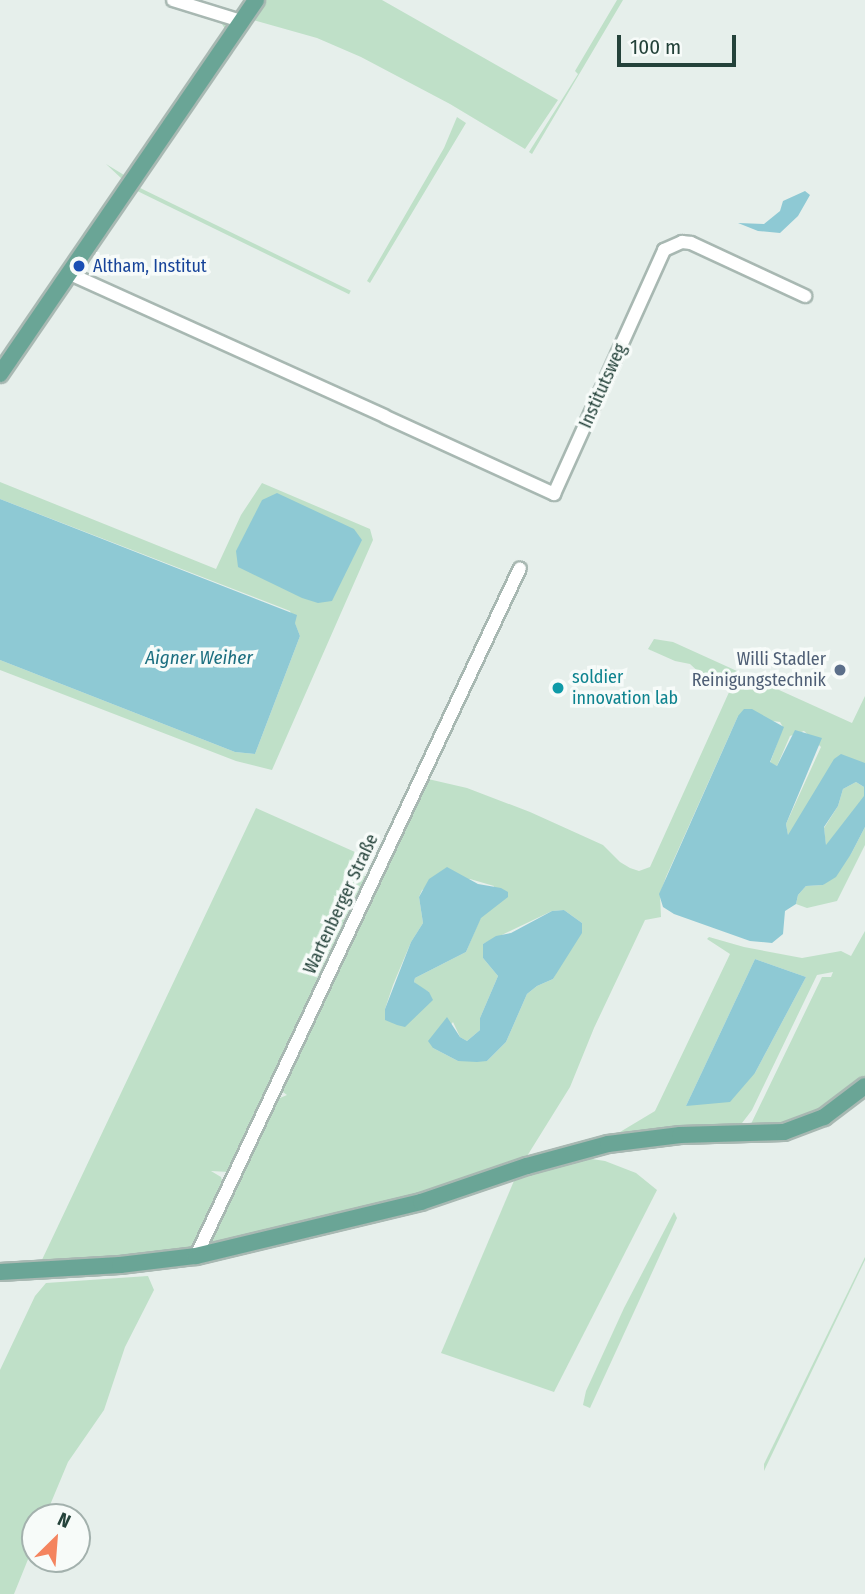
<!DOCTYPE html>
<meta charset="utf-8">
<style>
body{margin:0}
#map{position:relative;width:865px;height:1594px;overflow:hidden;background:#e6efeb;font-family:"Fira Sans Condensed",sans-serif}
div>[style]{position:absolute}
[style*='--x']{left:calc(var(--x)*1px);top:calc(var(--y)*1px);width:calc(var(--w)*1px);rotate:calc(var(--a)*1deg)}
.green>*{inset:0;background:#bfe0c8;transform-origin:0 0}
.water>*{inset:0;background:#8ec9d4}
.roads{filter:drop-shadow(2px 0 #a8b8b2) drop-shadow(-2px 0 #a8b8b2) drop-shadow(0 2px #a8b8b2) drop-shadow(0 -2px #a8b8b2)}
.minor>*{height:12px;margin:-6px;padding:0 6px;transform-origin:6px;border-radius:6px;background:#fff}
.major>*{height:16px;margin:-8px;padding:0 8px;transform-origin:8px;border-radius:8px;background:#6aa596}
.dots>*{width:19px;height:19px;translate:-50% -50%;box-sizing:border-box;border:4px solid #f7fbf9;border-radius:50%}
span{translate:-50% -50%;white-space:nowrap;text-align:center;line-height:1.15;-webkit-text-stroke:7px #f7fbf9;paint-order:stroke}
.transit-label{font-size:18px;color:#164399}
.left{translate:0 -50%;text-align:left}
.street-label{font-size:18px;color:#24423a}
.service-label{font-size:18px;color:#4e5e75}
.right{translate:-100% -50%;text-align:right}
.culture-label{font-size:18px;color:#0d838f}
.water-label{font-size:19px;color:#1c6f80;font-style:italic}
.north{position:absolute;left:21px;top:1503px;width:70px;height:70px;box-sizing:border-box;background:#f7fbf9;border:2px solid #a3b1ad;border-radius:50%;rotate:25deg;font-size:19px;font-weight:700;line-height:28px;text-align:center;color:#24423a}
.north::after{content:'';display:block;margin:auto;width:24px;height:32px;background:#f4845f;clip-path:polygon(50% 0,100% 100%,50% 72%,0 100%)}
.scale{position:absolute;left:617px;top:35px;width:119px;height:32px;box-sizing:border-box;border:4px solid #24423a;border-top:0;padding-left:9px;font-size:21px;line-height:24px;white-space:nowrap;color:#24423a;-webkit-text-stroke:5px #f7fbf9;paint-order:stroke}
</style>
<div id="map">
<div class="green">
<div style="clip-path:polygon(261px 0,382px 0,558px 100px,525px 149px,450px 104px,361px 57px,317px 38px,250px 19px)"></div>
<div style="clip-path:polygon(617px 0,623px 0,532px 154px,529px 152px,578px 74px,575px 71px)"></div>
<div style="clip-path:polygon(219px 19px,229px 27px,122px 179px,106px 164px,124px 175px,225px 29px)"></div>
<div style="clip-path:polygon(457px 117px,466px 123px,370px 283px,367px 281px,444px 148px)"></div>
<div style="left:136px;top:186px;width:239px;height:4px;rotate:26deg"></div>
<div style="clip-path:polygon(0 482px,216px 569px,241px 515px,262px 483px,370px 529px,373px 540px,272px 770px,236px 761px,0 670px,0 660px,235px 752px,255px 754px,300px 636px,290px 611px,0 499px)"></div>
<div style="clip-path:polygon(evenodd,654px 639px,673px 642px,852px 723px,865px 696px,865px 763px,795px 825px,788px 836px,786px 824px,821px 747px,804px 731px,790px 736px,777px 766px,770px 763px,783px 727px,780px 722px,738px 716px,666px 877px,660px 894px,661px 917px,645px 920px,594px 1028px,570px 1087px,524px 1161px,440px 1191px,211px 1246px,208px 1243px,273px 1101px,287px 1095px,279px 1089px,428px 779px,467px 788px,530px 812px,603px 845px,620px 862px,630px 868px,639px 871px,650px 867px,730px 690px,718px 680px,703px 676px,690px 664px,675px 661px,648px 649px,654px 639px,470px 879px,494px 886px,466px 952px,415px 978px,414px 982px,418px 986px,429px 992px,385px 1019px,385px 1009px,393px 985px,411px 942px,423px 923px,419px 897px,422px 890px,470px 879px,654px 639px,564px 910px,582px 923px,553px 979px,537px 986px,527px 994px,506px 1042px,487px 1061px,458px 1061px,433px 1048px,453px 1022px,460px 1037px,467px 1041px,480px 1030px,480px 1018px,498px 976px,483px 958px,483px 944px,552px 911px,564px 910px)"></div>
<div style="clip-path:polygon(856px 782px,864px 787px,865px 796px,826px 846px,824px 828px,838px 806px,843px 789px)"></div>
<div style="clip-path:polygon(256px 808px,355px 852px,347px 868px,371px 879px,229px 1172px,211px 1171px,221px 1177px,223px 1184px,192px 1247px,181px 1253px,40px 1264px)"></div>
<div style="clip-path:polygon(865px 827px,865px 845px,837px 901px,807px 908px,796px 904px,798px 895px,806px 886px,823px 885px,851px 854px)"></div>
<div style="clip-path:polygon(evenodd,865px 931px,865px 1079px,830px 1109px,790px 1126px,750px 1126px,822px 977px,831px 977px,833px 972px,817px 975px,752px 1110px,739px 1127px,610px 1138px,655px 1111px,730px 954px,707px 939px,709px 937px,744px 947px,802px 958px,841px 951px,851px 956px,865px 931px,755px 959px,806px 977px,755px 1073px,686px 1106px,755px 959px)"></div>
<div style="clip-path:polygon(572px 1156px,605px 1161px,636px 1173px,657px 1190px,554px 1392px,441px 1353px,516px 1176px)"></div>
<div style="clip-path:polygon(674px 1212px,677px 1218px,590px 1408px,583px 1405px,586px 1391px,624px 1308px)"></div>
<div style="clip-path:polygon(865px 1257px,865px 1260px,764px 1471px,764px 1464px)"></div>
<div style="clip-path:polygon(148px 1276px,154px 1290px,125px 1347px,104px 1410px,68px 1462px,45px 1517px,35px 1517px,35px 1542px,14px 1594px,0 1594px,0 1370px,35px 1296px,46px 1283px)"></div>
</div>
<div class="water">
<div style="clip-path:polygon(805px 191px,810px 195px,798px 216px,780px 233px,758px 231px,738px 223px,764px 224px,780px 211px,783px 201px)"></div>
<div style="clip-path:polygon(277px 493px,354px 529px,362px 540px,332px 601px,318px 603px,302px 598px,238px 567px,236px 551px,262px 500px)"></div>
<div style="clip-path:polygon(0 499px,297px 615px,295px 623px,300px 636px,255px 754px,235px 752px,0 660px)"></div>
<div style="clip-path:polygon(evenodd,744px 709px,752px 709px,784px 727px,770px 762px,777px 766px,795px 730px,822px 738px,786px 824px,788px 835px,834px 759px,841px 754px,865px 763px,865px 827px,851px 854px,836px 877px,823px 885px,806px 886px,798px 895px,796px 904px,785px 911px,783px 934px,772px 943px,750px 941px,674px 914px,663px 907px,659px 894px,738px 716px,744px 709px,856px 782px,864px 787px,864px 796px,826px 845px,824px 827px,838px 806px,843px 789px,856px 782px)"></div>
<div style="clip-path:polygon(447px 867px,478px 884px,501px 888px,508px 892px,508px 897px,481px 918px,466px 952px,415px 978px,414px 982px,429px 992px,433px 1000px,405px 1027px,397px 1025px,385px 1020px,385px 1009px,411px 942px,423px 923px,419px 897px,429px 879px)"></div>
<div style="clip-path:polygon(564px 910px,582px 923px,582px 933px,553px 979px,537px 986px,527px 994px,506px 1042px,487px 1061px,477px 1062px,458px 1061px,433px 1048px,428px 1041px,447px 1017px,460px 1037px,467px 1041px,480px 1030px,480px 1018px,498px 976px,483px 958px,483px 944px,496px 936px,511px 933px,552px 911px)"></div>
<div style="clip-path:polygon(755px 959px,806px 977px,755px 1073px,730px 1102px,686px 1106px)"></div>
</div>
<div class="roads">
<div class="minor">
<div style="--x:173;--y:0;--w:71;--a:17.2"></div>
<div style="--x:68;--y:273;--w:347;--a:24.3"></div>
<div style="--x:386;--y:417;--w:185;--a:24.6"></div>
<div style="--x:554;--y:494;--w:268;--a:-65.7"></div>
<div style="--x:664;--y:250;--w:20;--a:-24"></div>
<div style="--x:682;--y:242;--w:9;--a:6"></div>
<div style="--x:691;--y:243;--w:126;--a:24.9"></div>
<div style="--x:196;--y:1256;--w:760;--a:-64.78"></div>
</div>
<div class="major">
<div style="--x:0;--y:374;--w:453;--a:-55.6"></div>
<div style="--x:0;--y:1272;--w:120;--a:-3.3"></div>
<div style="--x:120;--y:1265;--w:77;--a:-6.8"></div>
<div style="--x:196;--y:1256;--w:231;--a:-13.5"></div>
<div style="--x:421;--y:1202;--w:112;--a:-18.8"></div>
<div style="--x:527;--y:1166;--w:84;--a:-15.2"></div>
<div style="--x:608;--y:1144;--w:73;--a:-7.1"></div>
<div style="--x:680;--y:1135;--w:104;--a:-1.7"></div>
<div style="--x:784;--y:1132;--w:43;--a:-20.6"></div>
<div style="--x:824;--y:1117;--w:51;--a:-37.1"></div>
</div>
</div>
<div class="dots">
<div style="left:79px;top:266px;background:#1a4fb4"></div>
<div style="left:840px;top:670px;background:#5c6f8a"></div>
<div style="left:558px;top:688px;background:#0f9aa8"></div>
</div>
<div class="transit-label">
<span class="left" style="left:93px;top:266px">Altham, Institut</span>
</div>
<div class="street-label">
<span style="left:603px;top:386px;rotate:-66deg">Institutsweg</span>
<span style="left:341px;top:904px;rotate:-65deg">Wartenberger Straße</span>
</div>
<div class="service-label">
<span class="right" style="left:826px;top:670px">Willi Stadler<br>Reinigungstechnik</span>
</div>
<div class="culture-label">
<span class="left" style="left:572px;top:688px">soldier<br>innovation lab</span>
</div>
<div class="water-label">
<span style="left:199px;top:658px">Aigner Weiher</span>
</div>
<div class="north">N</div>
<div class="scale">100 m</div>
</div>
